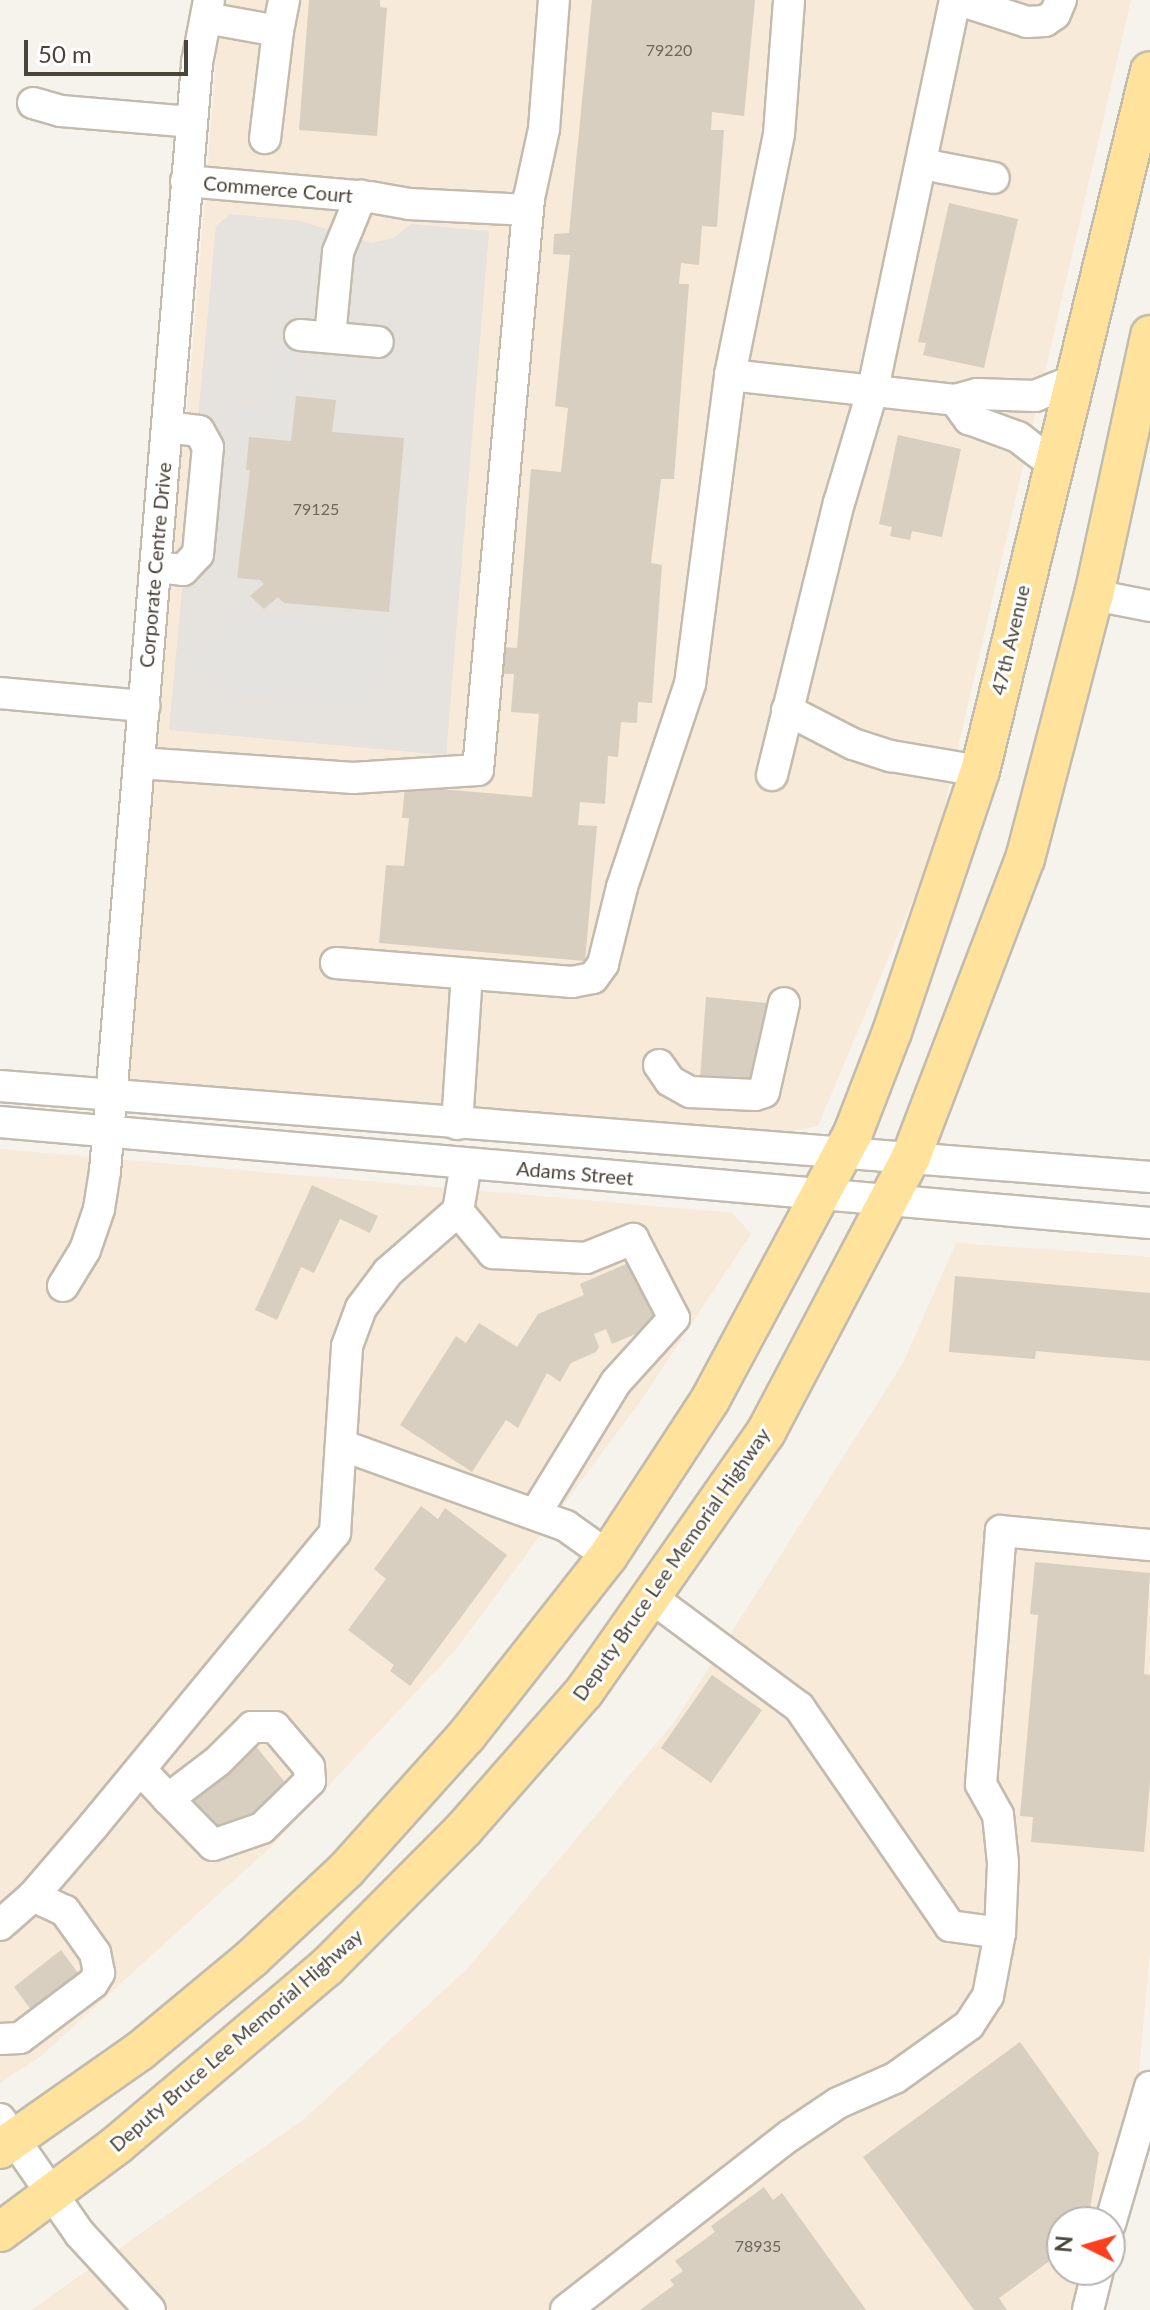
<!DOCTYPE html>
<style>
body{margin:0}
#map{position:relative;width:1150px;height:2310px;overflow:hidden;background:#f6f3ec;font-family:Lato,sans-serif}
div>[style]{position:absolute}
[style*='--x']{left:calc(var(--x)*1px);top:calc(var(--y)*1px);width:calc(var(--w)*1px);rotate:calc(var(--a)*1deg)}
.commercial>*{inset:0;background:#f7ead8}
.industrial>*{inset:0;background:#e6e2dd}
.parking>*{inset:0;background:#e5e3e0}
.building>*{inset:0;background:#d8cfc1;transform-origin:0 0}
.roads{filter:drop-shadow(2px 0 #c2bbae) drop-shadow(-2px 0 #c2bbae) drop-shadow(0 2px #c2bbae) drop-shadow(0 -2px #c2bbae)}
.minor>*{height:30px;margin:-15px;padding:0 15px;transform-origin:15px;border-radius:15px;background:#fff}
.major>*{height:38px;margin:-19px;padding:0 19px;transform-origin:19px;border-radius:19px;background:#ffe39c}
span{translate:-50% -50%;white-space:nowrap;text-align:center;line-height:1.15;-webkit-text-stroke:6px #fff;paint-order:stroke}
.number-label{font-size:16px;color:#6e675b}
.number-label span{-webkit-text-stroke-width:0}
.street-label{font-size:20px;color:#4b4439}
.north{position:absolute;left:1046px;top:2206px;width:80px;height:80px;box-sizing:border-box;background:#fff;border:2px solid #b7b4b0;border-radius:50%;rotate:275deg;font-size:22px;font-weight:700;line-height:32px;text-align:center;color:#4b4439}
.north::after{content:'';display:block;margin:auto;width:28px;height:36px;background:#fc3f1d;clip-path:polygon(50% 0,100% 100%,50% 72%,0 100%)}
.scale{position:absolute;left:24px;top:40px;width:164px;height:36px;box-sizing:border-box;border:4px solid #4b4439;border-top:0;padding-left:10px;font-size:24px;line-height:28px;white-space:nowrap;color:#4b4439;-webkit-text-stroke:6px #fff;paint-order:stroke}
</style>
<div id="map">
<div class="commercial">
<div style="clip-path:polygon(229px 0,1131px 0,935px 847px,818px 1126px,780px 1133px,502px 1110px,277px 1097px,112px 1079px,190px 380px,219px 25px)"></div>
<div style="clip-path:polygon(0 1149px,733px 1213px,751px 1234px,642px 1399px,456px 1649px,275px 1843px,41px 2056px,0 2083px)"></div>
<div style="clip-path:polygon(956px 1243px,1150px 1257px,1150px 1951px,1136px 2106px,1101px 2222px,1062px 2222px,1062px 2270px,1093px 2270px,1091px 2310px,31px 2310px,304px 2119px,467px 1969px,675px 1721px,903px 1363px)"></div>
</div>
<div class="industrial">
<div style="clip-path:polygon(230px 214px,300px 221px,371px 243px,394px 238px,411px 224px,489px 231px,446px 755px,169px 730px,216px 226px)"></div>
</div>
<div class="parking">
<div style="clip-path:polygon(274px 345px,299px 347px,292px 434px,227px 428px,229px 405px,269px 408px)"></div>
<div style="clip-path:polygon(214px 608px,380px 624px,391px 647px,389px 667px,363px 706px,210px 692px,211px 674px,192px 671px,196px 635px,225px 636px)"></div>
</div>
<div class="building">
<div style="clip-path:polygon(309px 0,380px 0,380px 7px,387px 8px,377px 136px,299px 130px)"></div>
<div style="clip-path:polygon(592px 0,755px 0,744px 116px,712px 112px,711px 130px,724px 130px,717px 227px,702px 226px,699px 265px,681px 263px,679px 284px,689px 284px,674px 479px,661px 479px,651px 563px,662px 565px,652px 703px,638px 702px,637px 723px,621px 722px,618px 757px,608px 756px,605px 804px,580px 802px,578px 825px,597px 826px,585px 961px,379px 943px,386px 865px,404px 866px,409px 818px,402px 818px,405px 786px,532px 797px,539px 714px,511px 712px,514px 674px,497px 674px,501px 647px,517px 648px,531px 469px,561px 472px,568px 408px,555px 406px,570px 255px,553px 254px,554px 234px,569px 233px)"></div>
<div style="clip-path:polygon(949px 203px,1018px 219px,984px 368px,923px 355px,926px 343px,918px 342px)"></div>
<div style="clip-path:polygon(296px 396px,336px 400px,332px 432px,404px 438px,389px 612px,284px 603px,278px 597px,264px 609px,250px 596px,264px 584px,260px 580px,237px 578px,250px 470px,246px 470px,249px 437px,291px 441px)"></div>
<div style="clip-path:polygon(898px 435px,961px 449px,942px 537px,912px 531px,910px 540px,890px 536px,892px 527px,879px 524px)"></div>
<div style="clip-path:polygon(706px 997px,767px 1003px,762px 1058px,778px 1086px,700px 1079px)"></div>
<div style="clip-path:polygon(312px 1185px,378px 1216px,370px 1233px,340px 1219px,314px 1273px,301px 1267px,277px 1320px,255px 1310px)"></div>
<div style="clip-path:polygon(633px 1261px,659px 1324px,612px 1344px,606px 1329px,594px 1334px,599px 1347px,596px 1352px,571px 1363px,560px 1382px,547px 1373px,518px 1428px,506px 1420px,472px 1472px,400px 1425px,456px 1336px,466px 1343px,479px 1323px,517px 1347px,538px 1314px,584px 1295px,580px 1284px)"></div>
<div style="clip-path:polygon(955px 1276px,1150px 1293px,1150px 1361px,1036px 1351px,1035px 1359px,949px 1352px)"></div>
<div style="clip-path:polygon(421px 1506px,438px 1519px,445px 1508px,507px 1555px,410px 1686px,390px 1671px,394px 1665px,348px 1630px,386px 1579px,374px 1569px)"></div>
<div style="clip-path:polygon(1035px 1562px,1150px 1573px,1144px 1674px,1150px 1675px,1150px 1782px,1144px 1852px,1031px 1842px,1033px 1817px,1020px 1816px,1038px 1615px,1030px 1614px)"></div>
<div style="left:712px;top:1675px;width:61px;height:89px;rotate:35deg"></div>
<div style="clip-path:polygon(251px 1740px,292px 1791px,257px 1822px,222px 1833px,189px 1796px)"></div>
<div style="clip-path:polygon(61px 1950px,84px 1981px,46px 2030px,14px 1987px)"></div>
<div style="clip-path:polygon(1020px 2042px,1099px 2153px,1088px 2222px,1062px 2222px,1062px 2252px,999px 2298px,1007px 2310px,974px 2310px,863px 2157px)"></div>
<div style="clip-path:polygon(764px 2187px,773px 2200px,782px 2193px,866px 2310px,640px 2310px,674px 2285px,670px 2280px,683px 2271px,675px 2261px,715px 2232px,711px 2226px)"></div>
</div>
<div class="roads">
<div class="minor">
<div style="--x:959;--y:0;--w:71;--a:17.9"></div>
<div style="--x:1027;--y:22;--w:18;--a:-3"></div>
<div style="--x:1045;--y:21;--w:12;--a:-35"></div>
<div style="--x:1055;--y:14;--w:15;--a:-67"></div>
<div style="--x:206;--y:18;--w:73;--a:10.2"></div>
<div style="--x:278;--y:31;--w:108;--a:96.9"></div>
<div style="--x:278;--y:31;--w:32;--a:-79"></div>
<div style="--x:33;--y:103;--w:29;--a:16"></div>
<div style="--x:61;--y:111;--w:130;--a:4.8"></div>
<div style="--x:922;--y:164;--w:73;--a:11"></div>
<div style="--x:186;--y:181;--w:185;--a:5"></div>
<div style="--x:370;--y:197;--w:40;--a:10"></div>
<div style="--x:409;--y:204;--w:119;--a:2.9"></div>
<div style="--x:300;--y:335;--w:78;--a:5.1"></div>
<div style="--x:330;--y:337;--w:85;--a:-84.6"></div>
<div style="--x:338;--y:252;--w:61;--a:-67.7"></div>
<div style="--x:730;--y:375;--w:226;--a:6.3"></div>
<div style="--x:955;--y:400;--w:23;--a:-15"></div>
<div style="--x:977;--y:394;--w:58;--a:2"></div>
<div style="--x:1035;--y:396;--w:43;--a:-21.8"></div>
<div style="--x:955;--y:400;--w:24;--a:54"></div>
<div style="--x:969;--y:419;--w:52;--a:20.2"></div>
<div style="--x:1018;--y:437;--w:44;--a:37.6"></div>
<div style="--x:155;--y:567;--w:28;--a:6"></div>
<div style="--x:183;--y:570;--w:22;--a:-47"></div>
<div style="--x:198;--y:554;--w:107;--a:-84.7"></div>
<div style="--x:208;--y:447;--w:18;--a:-119"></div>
<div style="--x:199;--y:431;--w:32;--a:-173"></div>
<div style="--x:1094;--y:595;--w:57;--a:11.1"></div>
<div style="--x:0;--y:693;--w:145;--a:5.2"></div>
<div style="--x:787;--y:710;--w:74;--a:27.3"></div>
<div style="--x:853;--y:744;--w:40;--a:18"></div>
<div style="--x:891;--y:756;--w:90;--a:9.6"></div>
<div style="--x:139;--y:763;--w:215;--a:4"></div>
<div style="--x:353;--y:778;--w:125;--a:-3.7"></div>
<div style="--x:478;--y:770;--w:574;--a:-84.9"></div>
<div style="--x:529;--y:198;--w:71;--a:-77.7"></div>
<div style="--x:544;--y:129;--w:129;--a:-85.6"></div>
<div style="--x:772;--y:775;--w:280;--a:-76.2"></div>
<div style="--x:839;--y:503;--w:119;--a:-73.4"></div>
<div style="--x:873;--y:389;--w:398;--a:-78.1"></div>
<div style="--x:336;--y:963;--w:237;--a:4.6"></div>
<div style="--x:572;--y:982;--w:21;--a:-11"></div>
<div style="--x:593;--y:978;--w:17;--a:-54"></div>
<div style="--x:603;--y:964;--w:79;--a:-76.1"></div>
<div style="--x:622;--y:887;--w:214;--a:-71.5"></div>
<div style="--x:690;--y:684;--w:312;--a:-82.6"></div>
<div style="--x:730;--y:375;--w:246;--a:-78.5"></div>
<div style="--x:779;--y:134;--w:134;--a:-85.7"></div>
<div style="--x:659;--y:1065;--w:19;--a:55"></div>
<div style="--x:670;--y:1081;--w:23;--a:29"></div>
<div style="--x:690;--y:1092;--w:65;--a:2.6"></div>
<div style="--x:755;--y:1095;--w:9;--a:-18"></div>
<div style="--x:764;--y:1092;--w:91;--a:-77.3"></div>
<div style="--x:0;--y:1086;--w:1154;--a:4.52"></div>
<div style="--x:0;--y:1122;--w:1154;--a:5.02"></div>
<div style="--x:457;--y:1124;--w:150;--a:-86.2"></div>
<div style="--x:458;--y:1211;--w:55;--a:50.2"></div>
<div style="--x:493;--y:1253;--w:93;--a:3.1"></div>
<div style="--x:586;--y:1258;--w:51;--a:-22"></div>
<div style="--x:633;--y:1239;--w:89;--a:62.6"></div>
<div style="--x:674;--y:1318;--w:86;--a:132.2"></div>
<div style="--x:616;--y:1382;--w:155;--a:121.5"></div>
<div style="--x:63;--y:1286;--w:42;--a:-58.6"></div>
<div style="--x:85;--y:1250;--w:43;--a:-71.1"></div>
<div style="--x:99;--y:1209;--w:38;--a:-81"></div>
<div style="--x:105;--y:1171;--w:1112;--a:-85.25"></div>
<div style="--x:197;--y:63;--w:64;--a:-79.2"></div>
<div style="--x:341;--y:1445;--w:239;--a:19.8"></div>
<div style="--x:566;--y:1526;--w:52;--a:35.5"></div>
<div style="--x:652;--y:1598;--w:183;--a:36.6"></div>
<div style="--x:799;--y:1707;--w:266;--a:55.4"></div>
<div style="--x:950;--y:1926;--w:50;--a:8"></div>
<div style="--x:1000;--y:1933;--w:70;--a:-87.5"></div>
<div style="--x:1003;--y:1863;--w:48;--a:-95.9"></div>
<div style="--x:998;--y:1815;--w:35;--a:-119"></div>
<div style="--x:981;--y:1784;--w:254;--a:-85.5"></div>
<div style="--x:1001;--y:1531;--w:150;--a:5.4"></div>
<div style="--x:141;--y:1770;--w:40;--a:47"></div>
<div style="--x:168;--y:1799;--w:64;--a:45.6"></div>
<div style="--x:213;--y:1845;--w:52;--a:-19.1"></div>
<div style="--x:262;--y:1828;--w:67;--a:-44.4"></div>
<div style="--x:310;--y:1781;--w:14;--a:-94"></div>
<div style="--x:309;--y:1767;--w:52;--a:-130.4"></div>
<div style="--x:275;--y:1727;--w:23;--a:180"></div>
<div style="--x:252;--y:1727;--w:48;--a:135"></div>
<div style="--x:218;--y:1761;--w:63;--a:142.8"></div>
<div style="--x:0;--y:1925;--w:44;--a:-41.3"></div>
<div style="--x:33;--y:1896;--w:94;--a:-49.3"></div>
<div style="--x:94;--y:1825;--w:379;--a:-50.5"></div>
<div style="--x:335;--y:1533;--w:187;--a:-86.3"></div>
<div style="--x:347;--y:1346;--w:40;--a:-69.8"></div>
<div style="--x:361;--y:1308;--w:45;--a:-53.1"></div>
<div style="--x:388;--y:1272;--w:93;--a:-41.1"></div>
<div style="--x:458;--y:1211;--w:48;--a:-80.3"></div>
<div style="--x:0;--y:2039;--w:20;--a:-3"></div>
<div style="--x:20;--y:2038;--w:91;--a:-37"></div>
<div style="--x:93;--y:1983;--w:12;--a:-59"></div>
<div style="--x:99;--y:1973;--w:20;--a:-101"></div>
<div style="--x:95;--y:1953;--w:52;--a:-125.5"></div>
<div style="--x:65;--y:1911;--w:35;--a:-155"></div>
<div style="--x:0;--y:2119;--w:140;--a:55.2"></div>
<div style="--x:80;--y:2234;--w:103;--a:47.4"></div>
<div style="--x:1110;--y:2224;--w:143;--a:-73.7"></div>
<div style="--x:566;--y:2310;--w:283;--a:-38"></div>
<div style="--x:789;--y:2136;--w:59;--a:-34"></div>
<div style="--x:838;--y:2103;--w:62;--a:-23.7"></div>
<div style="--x:895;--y:2078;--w:91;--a:-35.6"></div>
<div style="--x:969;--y:2025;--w:35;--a:-57"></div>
<div style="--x:988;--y:1996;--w:64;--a:-79.2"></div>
<div style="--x:1088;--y:2310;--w:41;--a:-76"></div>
</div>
<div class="major">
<div style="--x:0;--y:2149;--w:171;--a:-35"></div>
<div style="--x:140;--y:2051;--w:146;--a:-39.7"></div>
<div style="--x:252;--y:1958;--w:129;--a:-43.1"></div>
<div style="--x:346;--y:1870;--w:181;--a:-48.1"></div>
<div style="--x:467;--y:1735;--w:228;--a:-51.8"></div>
<div style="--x:608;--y:1556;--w:186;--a:-56.8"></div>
<div style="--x:710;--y:1400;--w:303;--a:-61.8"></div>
<div style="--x:853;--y:1133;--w:108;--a:-68.9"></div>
<div style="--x:892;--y:1032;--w:275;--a:-71.4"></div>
<div style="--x:980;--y:771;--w:720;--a:-76.35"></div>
<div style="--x:0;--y:2232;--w:147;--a:-36.7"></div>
<div style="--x:118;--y:2144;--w:274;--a:-40.3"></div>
<div style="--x:327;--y:1967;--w:194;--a:-45.2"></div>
<div style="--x:464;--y:1829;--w:182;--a:-48.8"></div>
<div style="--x:584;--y:1692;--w:317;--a:-55"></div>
<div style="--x:766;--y:1432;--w:311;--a:-62.2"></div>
<div style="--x:911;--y:1157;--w:319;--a:-69.1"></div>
<div style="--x:1025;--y:859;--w:273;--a:-75.4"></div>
<div style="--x:1094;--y:595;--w:266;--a:-77.8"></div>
</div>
</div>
<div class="number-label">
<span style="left:669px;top:50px">79220</span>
<span style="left:316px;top:509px">79125</span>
<span style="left:758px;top:2246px">78935</span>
</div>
<div class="street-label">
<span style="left:278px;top:189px;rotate:5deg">Commerce Court</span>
<span style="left:155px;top:565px;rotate:-85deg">Corporate Centre Drive</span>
<span style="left:1010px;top:640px;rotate:-77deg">47th Avenue</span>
<span style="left:575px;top:1173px;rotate:5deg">Adams Street</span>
<span style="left:671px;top:1564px;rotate:-55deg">Deputy Bruce Lee Memorial Highway</span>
<span style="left:236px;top:2040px;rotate:-41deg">Deputy Bruce Lee Memorial Highway</span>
</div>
<div class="north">N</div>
<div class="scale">50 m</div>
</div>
